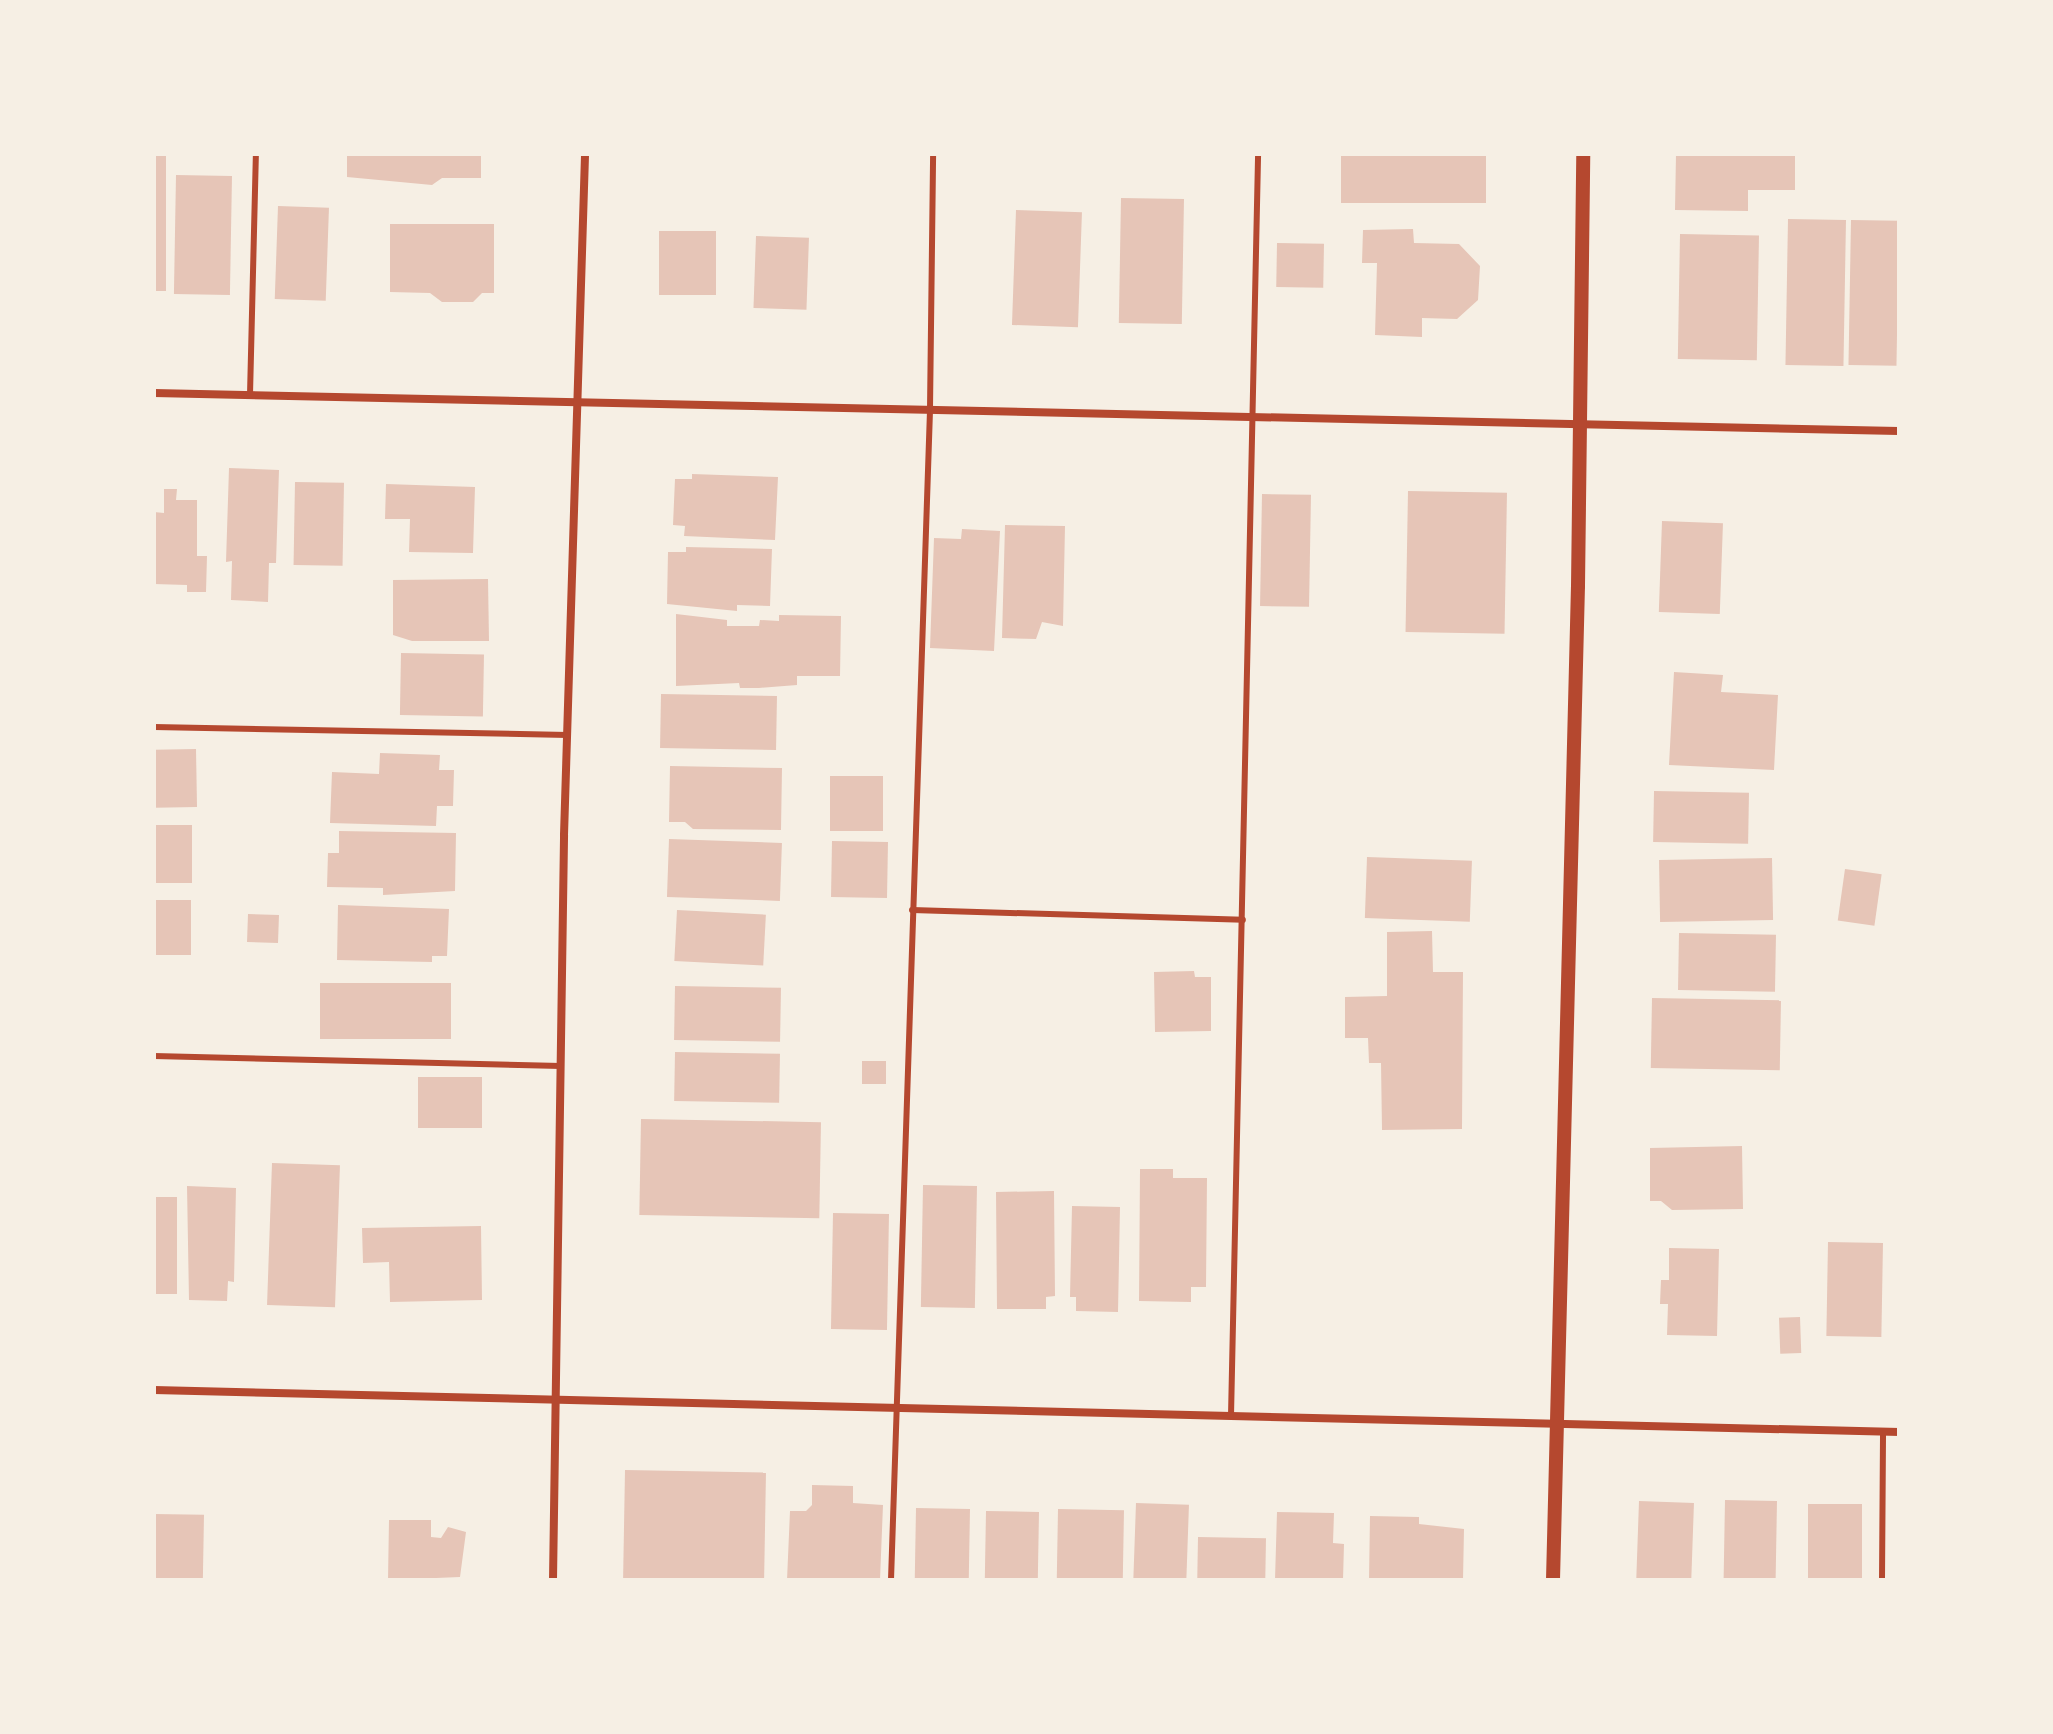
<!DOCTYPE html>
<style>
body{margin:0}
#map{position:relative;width:2053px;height:1734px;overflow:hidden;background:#f6efe4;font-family:"Public Sans",sans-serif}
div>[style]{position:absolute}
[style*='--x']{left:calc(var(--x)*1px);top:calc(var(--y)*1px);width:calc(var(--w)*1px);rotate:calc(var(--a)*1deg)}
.building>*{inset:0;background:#e6c5b7;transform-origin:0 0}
.service>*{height:6px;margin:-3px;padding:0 3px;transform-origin:3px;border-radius:3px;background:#b5482f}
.minor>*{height:8px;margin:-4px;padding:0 4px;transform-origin:4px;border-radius:4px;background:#b5482f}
.tertiary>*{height:14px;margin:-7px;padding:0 7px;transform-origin:7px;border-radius:7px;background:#b5482f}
span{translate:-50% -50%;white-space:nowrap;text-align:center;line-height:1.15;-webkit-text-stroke:8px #f6efe4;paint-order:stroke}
.frame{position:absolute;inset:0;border:156px solid #f6efe4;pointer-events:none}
</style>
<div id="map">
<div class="building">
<div style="left:154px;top:154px;width:12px;height:137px"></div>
<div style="clip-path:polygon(347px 154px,481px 154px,481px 178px,442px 178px,432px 185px,347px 177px)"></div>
<div style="left:1341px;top:154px;width:145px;height:49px"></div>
<div style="clip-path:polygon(1676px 154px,1795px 154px,1795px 190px,1748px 190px,1748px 211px,1675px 210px)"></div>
<div style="left:176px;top:175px;width:56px;height:119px;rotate:1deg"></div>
<div style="left:1121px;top:198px;width:63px;height:125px;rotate:1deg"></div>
<div style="left:278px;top:206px;width:51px;height:93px;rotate:2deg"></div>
<div style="left:1016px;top:210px;width:66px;height:115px;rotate:2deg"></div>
<div style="left:1788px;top:219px;width:58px;height:146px;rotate:1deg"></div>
<div style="left:1851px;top:220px;width:48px;height:145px;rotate:1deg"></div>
<div style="clip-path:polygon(390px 224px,494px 224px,494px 293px,482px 293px,473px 302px,442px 302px,430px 293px,390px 292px)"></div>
<div style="clip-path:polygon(1413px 229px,1414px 243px,1459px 244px,1480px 266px,1478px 300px,1457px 319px,1422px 318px,1422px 337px,1375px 335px,1377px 263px,1362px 263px,1363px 230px)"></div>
<div style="left:659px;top:231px;width:57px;height:64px"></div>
<div style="left:1680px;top:234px;width:79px;height:125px;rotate:1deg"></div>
<div style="left:756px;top:236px;width:53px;height:72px;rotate:2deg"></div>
<div style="left:1277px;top:243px;width:47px;height:44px;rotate:1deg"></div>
<div style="clip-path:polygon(229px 468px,279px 470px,276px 563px,269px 563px,268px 602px,231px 600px,232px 561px,226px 562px)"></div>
<div style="clip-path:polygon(692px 474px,778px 477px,775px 540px,684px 536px,685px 526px,673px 525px,675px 479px,692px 479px)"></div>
<div style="left:295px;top:482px;width:49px;height:83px;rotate:1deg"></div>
<div style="clip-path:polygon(386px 484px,475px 487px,473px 553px,409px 552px,410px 519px,385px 519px)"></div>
<div style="clip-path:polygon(164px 489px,177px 489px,176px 500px,197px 500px,197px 556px,207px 556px,206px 592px,187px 592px,187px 585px,154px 584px,154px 512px,164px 513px)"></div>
<div style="left:1408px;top:491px;width:99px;height:141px;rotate:1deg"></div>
<div style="left:1262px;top:494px;width:49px;height:112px;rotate:1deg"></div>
<div style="left:1662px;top:521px;width:61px;height:91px;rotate:2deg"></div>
<div style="clip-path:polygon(1005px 525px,1065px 526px,1063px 626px,1042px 622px,1036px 639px,1002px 638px)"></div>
<div style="clip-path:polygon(962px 529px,1000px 531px,994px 651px,930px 648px,934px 538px,961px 539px)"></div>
<div style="clip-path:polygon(686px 547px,772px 549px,770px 606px,737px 605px,737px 611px,667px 604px,668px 552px,686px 552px)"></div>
<div style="clip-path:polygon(488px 579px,489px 641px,412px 641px,393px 635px,393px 580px)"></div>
<div style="clip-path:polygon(676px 614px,727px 620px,727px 626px,759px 626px,760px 620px,779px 621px,779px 615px,841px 616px,840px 676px,797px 676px,797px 685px,759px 688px,740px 688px,739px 683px,676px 686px)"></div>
<div style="left:401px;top:653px;width:83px;height:62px;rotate:1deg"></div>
<div style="clip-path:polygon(1674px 672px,1723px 675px,1721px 692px,1778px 695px,1774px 770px,1669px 765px)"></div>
<div style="left:661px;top:694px;width:116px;height:54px;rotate:1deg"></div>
<div style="left:196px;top:749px;width:58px;height:42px;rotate:89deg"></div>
<div style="clip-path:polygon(380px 753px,440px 755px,439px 770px,454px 770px,453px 806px,437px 806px,436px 826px,330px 823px,332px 772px,379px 774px)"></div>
<div style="clip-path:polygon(670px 766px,782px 768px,781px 830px,693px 829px,685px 822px,669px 822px)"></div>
<div style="left:830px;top:776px;width:53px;height:55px"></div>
<div style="left:1654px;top:791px;width:95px;height:51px;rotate:1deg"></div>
<div style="left:154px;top:825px;width:38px;height:58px"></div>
<div style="clip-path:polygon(339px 831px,456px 833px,455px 891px,383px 895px,383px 888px,327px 887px,328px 853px,339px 853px)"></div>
<div style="left:669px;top:839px;width:113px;height:58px;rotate:2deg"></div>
<div style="left:832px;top:841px;width:56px;height:56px;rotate:1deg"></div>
<div style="left:1367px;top:857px;width:105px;height:61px;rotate:2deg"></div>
<div style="left:1772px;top:858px;width:62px;height:113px;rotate:89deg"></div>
<div style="left:1845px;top:869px;width:37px;height:52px;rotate:8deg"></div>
<div style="left:154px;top:900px;width:37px;height:55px"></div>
<div style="clip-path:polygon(338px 905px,449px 909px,447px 956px,432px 956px,432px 962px,337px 960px)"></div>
<div style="left:677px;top:910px;width:89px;height:51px;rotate:3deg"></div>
<div style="left:248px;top:914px;width:31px;height:28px;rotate:2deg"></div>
<div style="clip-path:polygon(1432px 931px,1433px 972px,1463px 972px,1462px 1129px,1382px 1130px,1381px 1063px,1369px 1063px,1368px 1038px,1345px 1038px,1345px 997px,1387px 996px,1387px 932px)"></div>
<div style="left:1679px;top:933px;width:97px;height:57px;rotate:1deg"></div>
<div style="clip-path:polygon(1194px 971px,1195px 977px,1211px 977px,1211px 1031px,1155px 1032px,1154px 972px)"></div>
<div style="left:320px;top:983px;width:131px;height:56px"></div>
<div style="left:675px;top:986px;width:106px;height:54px;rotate:1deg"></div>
<div style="left:1652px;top:998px;width:129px;height:70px;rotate:1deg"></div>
<div style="left:675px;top:1052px;width:105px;height:49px;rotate:1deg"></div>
<div style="left:862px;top:1061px;width:24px;height:23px"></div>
<div style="left:418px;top:1077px;width:64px;height:51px"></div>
<div style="left:641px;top:1119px;width:180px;height:96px;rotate:1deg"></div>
<div style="clip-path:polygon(1742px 1146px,1743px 1209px,1672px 1210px,1661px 1201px,1650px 1201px,1650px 1148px)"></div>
<div style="left:272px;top:1163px;width:68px;height:142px;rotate:2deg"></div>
<div style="clip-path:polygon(1140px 1169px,1173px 1169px,1173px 1178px,1207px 1178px,1206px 1287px,1191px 1287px,1191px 1302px,1139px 1301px)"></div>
<div style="left:923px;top:1185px;width:54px;height:122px;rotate:1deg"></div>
<div style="clip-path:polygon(187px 1186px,236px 1188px,234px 1282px,228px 1281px,227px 1301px,189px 1300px)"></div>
<div style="clip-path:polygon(1054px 1191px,1055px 1296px,1046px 1297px,1046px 1309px,997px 1309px,996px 1192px)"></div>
<div style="left:154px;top:1197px;width:23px;height:97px"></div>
<div style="clip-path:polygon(1072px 1206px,1120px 1207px,1118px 1312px,1076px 1311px,1076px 1297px,1070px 1297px)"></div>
<div style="left:833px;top:1213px;width:56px;height:116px;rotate:1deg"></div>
<div style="clip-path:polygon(481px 1226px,482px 1300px,390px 1302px,389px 1262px,363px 1263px,362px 1228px)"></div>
<div style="left:1828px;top:1242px;width:55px;height:94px;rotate:1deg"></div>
<div style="clip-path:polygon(1669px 1248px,1719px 1249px,1717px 1336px,1667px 1335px,1668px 1304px,1660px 1304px,1661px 1280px,1669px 1280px)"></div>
<div style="left:1800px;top:1317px;width:36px;height:21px;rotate:88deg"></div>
<div style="left:625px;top:1470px;width:141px;height:110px;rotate:1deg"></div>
<div style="clip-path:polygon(812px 1485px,853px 1486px,853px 1503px,883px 1505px,880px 1580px,787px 1580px,790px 1511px,806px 1511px,812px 1505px)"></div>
<div style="left:1725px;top:1500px;width:52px;height:80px;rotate:1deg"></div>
<div style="left:1639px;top:1501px;width:55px;height:79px;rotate:2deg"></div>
<div style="left:1136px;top:1503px;width:53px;height:77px;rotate:2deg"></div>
<div style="left:1862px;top:1504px;width:76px;height:54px;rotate:90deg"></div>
<div style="left:916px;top:1508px;width:54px;height:72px;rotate:1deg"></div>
<div style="left:1058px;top:1509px;width:66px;height:71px;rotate:1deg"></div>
<div style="left:986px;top:1511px;width:53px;height:69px;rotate:1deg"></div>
<div style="clip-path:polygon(1277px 1512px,1334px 1513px,1333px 1543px,1344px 1544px,1343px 1580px,1275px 1580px)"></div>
<div style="left:154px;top:1514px;width:50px;height:66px;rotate:1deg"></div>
<div style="clip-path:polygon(1370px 1516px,1419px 1517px,1419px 1524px,1464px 1529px,1463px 1580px,1369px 1580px)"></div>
<div style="clip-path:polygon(389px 1520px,431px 1520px,431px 1537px,441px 1538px,448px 1527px,466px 1532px,460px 1577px,388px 1580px)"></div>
<div style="left:1198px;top:1537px;width:68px;height:43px;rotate:1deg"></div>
</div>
<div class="service">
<div style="--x:250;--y:395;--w:241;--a:-88.6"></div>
<div style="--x:154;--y:727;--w:414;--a:1.1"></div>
<div style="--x:912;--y:910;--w:331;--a:1.7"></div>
<div style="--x:154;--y:1056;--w:407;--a:1.4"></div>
<div style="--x:1231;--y:1416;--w:1262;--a:-88.77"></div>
<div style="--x:891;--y:1580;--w:1172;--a:-88.09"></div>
<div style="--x:930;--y:409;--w:255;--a:-89.3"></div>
<div style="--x:1882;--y:1580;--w:148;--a:-89.6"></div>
</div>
<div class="minor">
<div style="--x:154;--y:393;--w:1745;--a:1.25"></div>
<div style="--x:154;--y:1390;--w:1746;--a:1.38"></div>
<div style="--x:553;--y:1580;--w:745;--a:-89.15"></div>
<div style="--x:564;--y:835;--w:681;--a:-88.23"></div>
</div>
<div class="tertiary">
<div style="--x:1553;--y:1580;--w:994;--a:-88.56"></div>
<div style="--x:1578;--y:586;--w:432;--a:-89.3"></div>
</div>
<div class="frame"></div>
</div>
